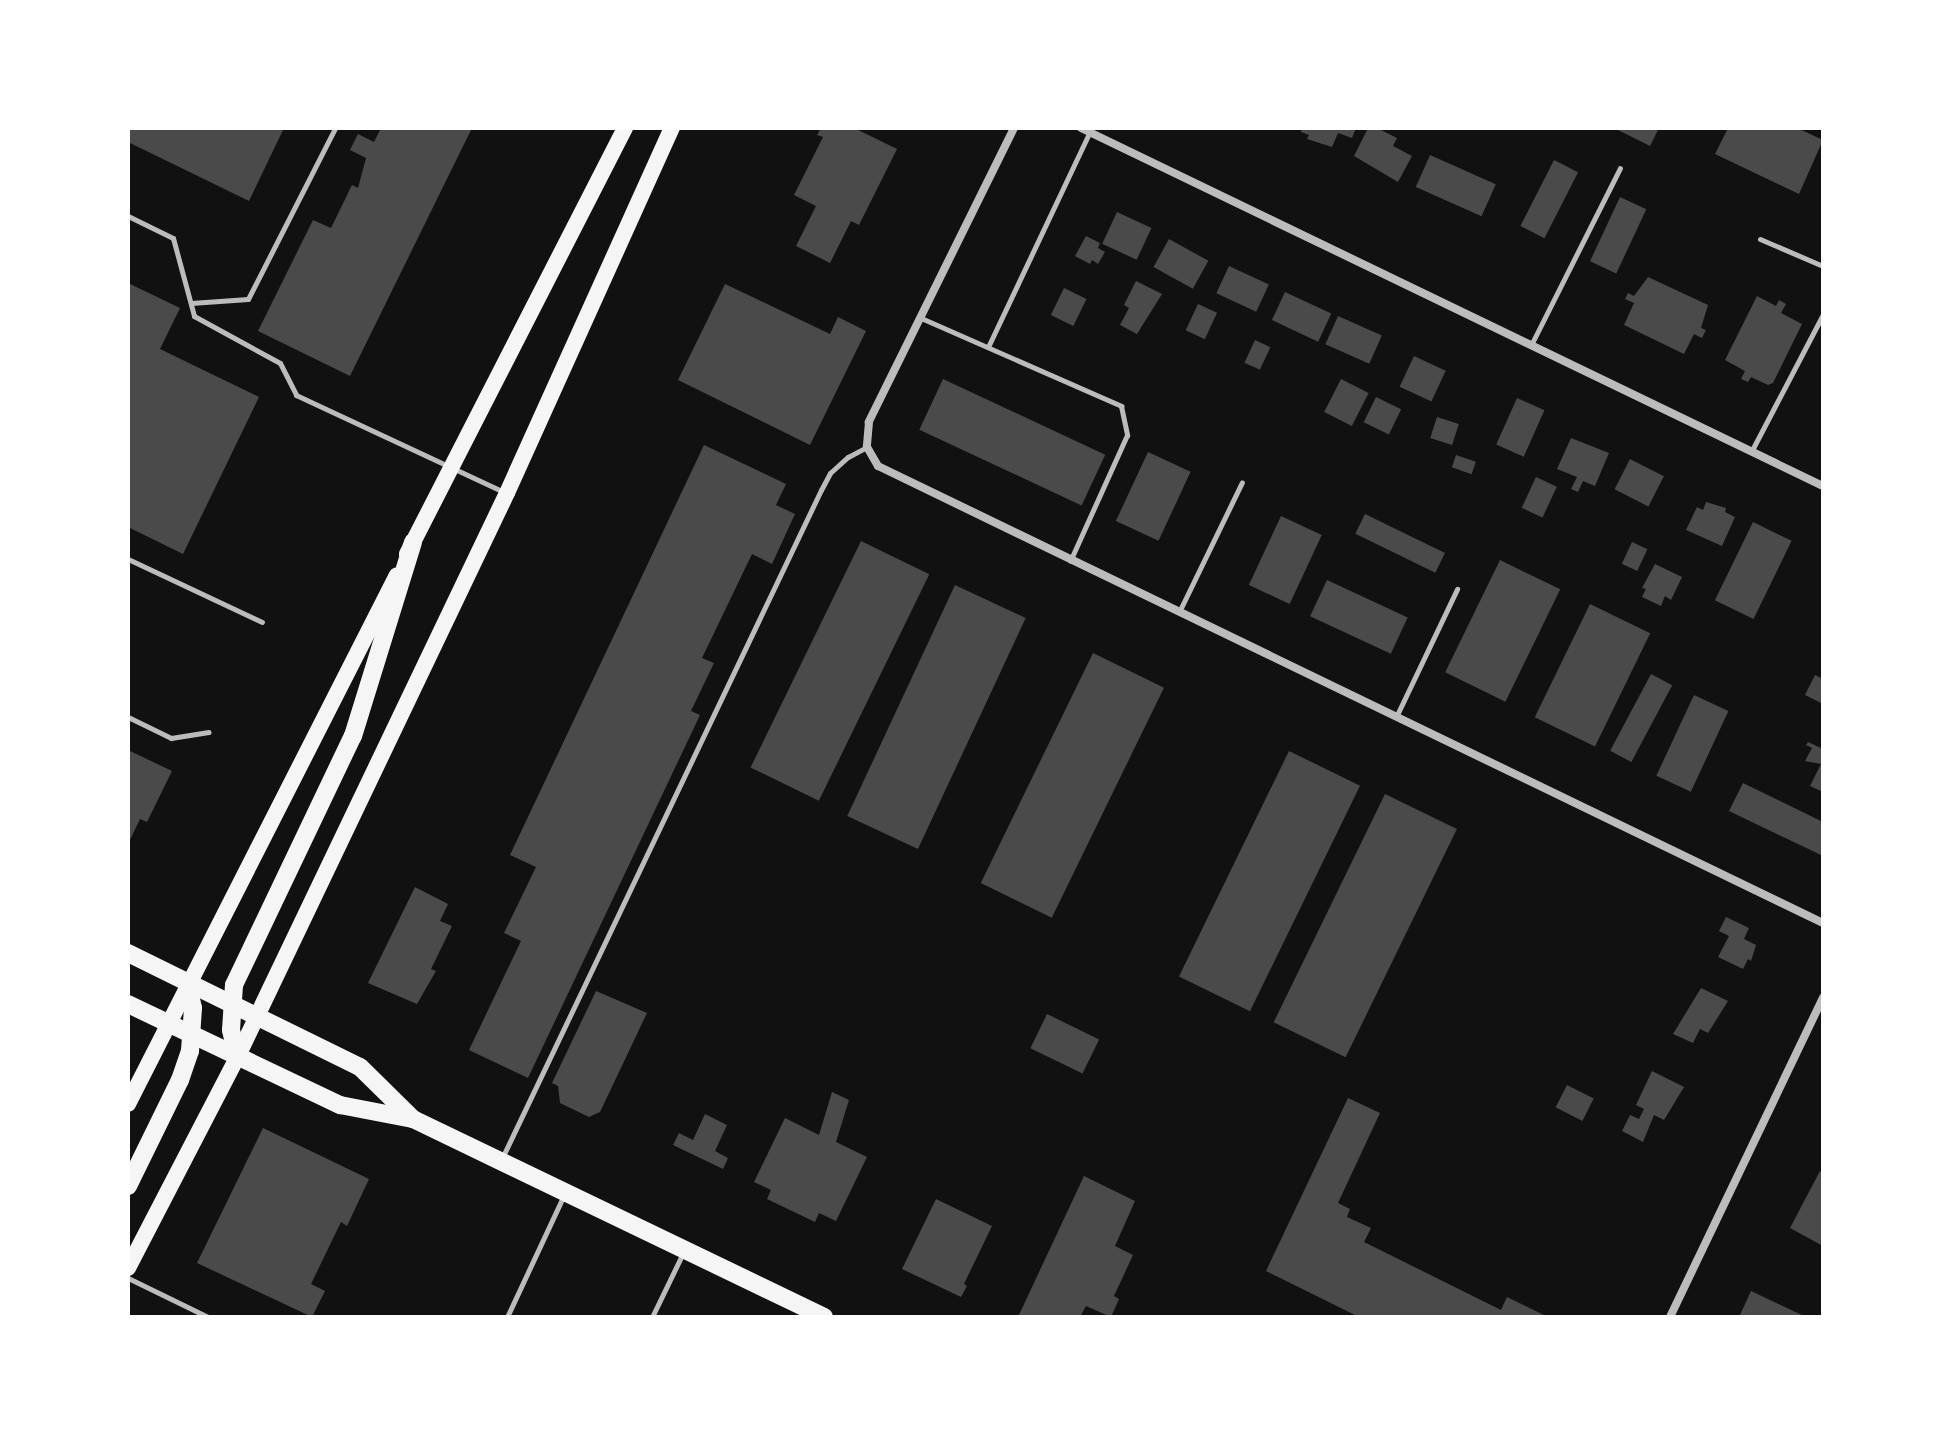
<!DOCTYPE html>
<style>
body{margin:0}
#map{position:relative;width:1951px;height:1445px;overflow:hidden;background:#111;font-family:"PT Serif",serif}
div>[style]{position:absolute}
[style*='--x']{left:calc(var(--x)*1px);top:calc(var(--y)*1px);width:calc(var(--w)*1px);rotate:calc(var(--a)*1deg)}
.building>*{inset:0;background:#4a4a4a;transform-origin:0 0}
.service>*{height:5px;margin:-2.5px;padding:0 2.5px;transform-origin:2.5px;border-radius:2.5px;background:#bcbcbc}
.minor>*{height:8px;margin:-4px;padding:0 4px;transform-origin:4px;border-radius:4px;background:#bcbcbc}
.secondary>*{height:16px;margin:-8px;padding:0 8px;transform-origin:8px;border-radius:8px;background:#f5f5f5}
.primary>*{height:18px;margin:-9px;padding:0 9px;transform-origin:9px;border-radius:9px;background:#f5f5f5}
span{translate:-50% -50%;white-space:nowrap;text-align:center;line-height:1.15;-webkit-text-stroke:8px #fff;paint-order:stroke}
.frame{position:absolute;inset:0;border:130px solid #fff;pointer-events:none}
</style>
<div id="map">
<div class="building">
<div style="clip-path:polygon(128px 128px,284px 128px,249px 201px,128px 142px)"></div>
<div style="clip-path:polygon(381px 128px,472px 128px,350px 376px,258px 331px,313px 220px,331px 228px,352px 185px,358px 188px,366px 158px,350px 150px,358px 134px,374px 142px)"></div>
<div style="clip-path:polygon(821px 128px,854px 128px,897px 149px,859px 225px,851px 221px,830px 263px,796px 246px,816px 206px,794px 195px,823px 137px,817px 135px)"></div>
<div style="clip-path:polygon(1302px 128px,1356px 128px,1352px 138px,1338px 133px,1332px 147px,1307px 139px,1309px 135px,1301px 132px)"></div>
<div style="clip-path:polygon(1368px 128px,1377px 128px,1397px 138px,1393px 146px,1412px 156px,1398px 182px,1354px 156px)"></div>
<div style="clip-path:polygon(1614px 128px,1659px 128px,1650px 146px)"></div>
<div style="clip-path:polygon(1728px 128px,1797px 128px,1823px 140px,1799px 194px,1715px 154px)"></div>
<div style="left:1430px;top:155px;width:72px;height:35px;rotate:24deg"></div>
<div style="left:1554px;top:160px;width:27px;height:74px;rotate:27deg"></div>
<div style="left:1620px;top:197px;width:29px;height:71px;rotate:25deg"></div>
<div style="left:1117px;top:212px;width:38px;height:35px;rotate:25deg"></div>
<div style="clip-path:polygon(1086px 236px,1100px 243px,1098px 248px,1105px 252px,1098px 264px,1092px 260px,1090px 264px,1075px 256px)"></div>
<div style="left:1169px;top:239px;width:45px;height:32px;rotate:29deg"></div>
<div style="left:1229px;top:266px;width:44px;height:30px;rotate:25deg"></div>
<div style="clip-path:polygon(1648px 277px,1708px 305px,1701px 328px,1706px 330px,1702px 338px,1694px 334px,1684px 354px,1624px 325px,1634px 303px,1625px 299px,1628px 293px,1634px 296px)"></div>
<div style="clip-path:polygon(1136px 281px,1162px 294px,1137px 334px,1120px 325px,1129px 308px,1124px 305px)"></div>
<div style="clip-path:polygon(128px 283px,180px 308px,160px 349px,259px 397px,183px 554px,128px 527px)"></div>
<div style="clip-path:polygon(725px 284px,830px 334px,838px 317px,866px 331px,810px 445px,678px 380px)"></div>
<div style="left:1064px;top:288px;width:25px;height:30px;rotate:26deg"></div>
<div style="left:1285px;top:292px;width:51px;height:31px;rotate:25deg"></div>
<div style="clip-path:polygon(1757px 296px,1776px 306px,1779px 300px,1786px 304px,1781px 313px,1802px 324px,1773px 383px,1768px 385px,1751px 377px,1748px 382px,1741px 379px,1745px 371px,1725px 360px)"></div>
<div style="left:1198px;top:304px;width:21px;height:29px;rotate:25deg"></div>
<div style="left:1338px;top:316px;width:48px;height:31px;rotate:24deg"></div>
<div style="left:1255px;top:340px;width:17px;height:25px;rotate:25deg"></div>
<div style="left:1414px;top:356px;width:35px;height:34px;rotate:25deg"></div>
<div style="left:943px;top:379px;width:179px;height:56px;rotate:25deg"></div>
<div style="left:1341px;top:379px;width:31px;height:37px;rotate:27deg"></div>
<div style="left:1376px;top:397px;width:28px;height:28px;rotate:26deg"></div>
<div style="left:1517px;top:398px;width:30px;height:51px;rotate:24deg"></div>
<div style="left:1437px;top:417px;width:23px;height:22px;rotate:18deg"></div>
<div style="clip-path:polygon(1571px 438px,1609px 453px,1595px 486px,1583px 481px,1578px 492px,1571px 489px,1577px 477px,1557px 469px)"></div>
<div style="clip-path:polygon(704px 445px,786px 484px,776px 505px,795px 514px,772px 564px,752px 554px,702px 658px,714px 663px,691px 711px,700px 715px,528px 1078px,469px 1050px,521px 941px,504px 933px,536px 867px,510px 855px)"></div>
<div style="left:1148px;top:452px;width:47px;height:76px;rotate:25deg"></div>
<div style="left:1456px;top:455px;width:21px;height:13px;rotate:19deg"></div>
<div style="left:1630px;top:459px;width:38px;height:34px;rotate:27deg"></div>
<div style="left:1536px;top:477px;width:23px;height:34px;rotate:25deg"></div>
<div style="clip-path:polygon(1706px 502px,1726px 508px,1725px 512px,1735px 517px,1722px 546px,1686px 530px,1697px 507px,1703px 510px)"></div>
<div style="left:1365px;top:514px;width:89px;height:22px;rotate:26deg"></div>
<div style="left:1281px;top:516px;width:45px;height:76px;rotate:25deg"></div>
<div style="left:1753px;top:522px;width:43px;height:87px;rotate:26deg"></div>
<div style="left:861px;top:541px;width:76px;height:252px;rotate:26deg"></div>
<div style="left:1632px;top:542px;width:17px;height:24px;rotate:25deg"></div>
<div style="left:1500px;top:560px;width:67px;height:125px;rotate:26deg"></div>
<div style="clip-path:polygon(1655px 564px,1682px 577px,1671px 600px,1665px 596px,1661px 606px,1642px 597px,1646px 589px,1642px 588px)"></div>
<div style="left:1327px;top:580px;width:89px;height:40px;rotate:25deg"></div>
<div style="left:955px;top:585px;width:78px;height:255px;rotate:25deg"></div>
<div style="left:1590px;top:604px;width:67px;height:126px;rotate:26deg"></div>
<div style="left:1093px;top:653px;width:79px;height:256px;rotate:26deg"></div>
<div style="left:1651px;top:674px;width:24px;height:87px;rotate:28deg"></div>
<div style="clip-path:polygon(1815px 675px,1823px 679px,1823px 704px,1805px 695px)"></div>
<div style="left:1694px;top:695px;width:38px;height:89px;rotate:25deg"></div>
<div style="clip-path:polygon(1808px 742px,1823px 749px,1823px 792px,1810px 786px,1821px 764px,1805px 761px,1812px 748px,1806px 745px)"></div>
<div style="clip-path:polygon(128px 750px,172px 771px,147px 822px,140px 819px,128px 844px)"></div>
<div style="left:1289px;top:751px;width:79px;height:251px;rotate:26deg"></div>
<div style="clip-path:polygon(1743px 783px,1823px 822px,1821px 855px,1729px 811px)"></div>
<div style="left:1385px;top:794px;width:80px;height:254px;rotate:26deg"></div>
<div style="clip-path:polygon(415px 887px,448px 904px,440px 921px,452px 926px,431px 969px,436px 971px,417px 1004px,368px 983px)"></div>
<div style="clip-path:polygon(1726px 917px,1749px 928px,1744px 939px,1756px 945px,1751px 961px,1748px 959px,1743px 969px,1718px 957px,1729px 936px,1719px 931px)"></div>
<div style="clip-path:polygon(1701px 988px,1728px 1001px,1708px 1033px,1700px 1029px,1693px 1043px,1673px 1034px)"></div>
<div style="clip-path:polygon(596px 991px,647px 1013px,600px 1112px,589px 1117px,560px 1103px,558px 1086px,552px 1083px)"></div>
<div style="left:1047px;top:1014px;width:58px;height:38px;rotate:26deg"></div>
<div style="clip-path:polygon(1652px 1071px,1684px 1087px,1664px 1120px,1654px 1115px,1643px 1142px,1622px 1131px,1630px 1115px,1639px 1119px,1644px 1109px,1636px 1105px)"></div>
<div style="left:1567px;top:1085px;width:30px;height:25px;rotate:27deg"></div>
<div style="clip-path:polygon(832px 1092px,849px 1100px,836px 1142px,867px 1157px,836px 1221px,819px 1213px,815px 1222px,767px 1199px,771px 1190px,754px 1182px,785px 1118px,819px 1135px)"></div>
<div style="clip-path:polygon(1348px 1098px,1380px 1113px,1338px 1203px,1350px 1209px,1347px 1217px,1371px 1228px,1364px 1242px,1501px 1310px,1507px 1297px,1548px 1317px,1359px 1317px,1266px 1271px)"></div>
<div style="clip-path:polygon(705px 1114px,727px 1125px,715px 1151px,728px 1158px,723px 1169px,673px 1145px,679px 1133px,693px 1140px)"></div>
<div style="clip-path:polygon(263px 1128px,369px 1179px,347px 1226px,341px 1222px,311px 1284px,325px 1291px,312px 1317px,197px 1263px)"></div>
<div style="clip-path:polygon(1820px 1171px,1823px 1172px,1823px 1246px,1790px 1228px)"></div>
<div style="clip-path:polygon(1084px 1176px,1135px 1201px,1115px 1246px,1133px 1255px,1114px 1296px,1119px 1299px,1111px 1317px,1086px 1306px,1080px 1317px,1018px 1317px)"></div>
<div style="clip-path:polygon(936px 1199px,992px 1226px,964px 1284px,967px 1286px,961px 1297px,902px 1269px)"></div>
<div style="clip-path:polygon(1751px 1291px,1806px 1317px,1739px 1317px)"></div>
</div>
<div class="service">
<div style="--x:128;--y:216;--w:50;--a:26.1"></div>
<div style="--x:173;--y:238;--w:81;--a:74.9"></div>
<div style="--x:194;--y:316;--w:98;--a:28.7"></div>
<div style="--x:280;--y:363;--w:36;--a:63"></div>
<div style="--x:296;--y:395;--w:230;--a:25"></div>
<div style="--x:1760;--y:239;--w:69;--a:23.2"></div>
<div style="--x:191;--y:303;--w:57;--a:-4"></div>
<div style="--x:248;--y:299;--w:192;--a:-63"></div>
<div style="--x:921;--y:318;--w:219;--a:23.7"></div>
<div style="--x:1121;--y:406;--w:30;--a:78"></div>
<div style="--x:1127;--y:435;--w:138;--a:114.3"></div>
<div style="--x:1531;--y:345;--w:198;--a:-63.3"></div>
<div style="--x:988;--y:347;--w:237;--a:-64.7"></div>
<div style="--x:1751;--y:452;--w:156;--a:-62.4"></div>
<div style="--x:128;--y:559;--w:148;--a:25.2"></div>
<div style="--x:1179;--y:612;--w:144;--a:-64.1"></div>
<div style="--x:128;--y:717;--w:48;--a:26"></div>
<div style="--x:171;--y:738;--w:38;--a:-9"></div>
<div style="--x:1396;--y:717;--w:142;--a:-64.5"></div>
<div style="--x:503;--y:1156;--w:738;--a:-64.48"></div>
<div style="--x:821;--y:490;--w:19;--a:-62"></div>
<div style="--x:830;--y:473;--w:24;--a:-42"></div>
<div style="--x:848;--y:457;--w:21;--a:-28"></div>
<div style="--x:128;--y:1278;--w:89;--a:26"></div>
<div style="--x:507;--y:1317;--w:132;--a:-65"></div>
<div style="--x:652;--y:1317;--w:69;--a:-64.2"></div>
</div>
<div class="minor">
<div style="--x:1014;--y:128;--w:328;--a:116.3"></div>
<div style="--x:869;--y:422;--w:25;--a:95"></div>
<div style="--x:867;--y:447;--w:22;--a:60"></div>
<div style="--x:878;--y:466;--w:1050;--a:25.81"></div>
<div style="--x:1081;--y:128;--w:824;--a:25.76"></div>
<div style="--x:1670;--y:1317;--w:354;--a:-64.4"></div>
</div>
<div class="secondary">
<div style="--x:407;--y:554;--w:479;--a:-62.9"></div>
<div style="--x:128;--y:1104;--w:593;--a:-63.05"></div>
<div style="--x:128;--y:1268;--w:237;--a:-62.6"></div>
<div style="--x:237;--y:1058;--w:626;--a:-64.46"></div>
<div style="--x:507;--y:493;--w:401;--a:-65.7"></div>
</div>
<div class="primary">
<div style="--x:128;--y:953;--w:258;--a:26.2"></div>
<div style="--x:360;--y:1067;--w:74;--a:44.5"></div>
<div style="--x:128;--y:1004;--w:235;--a:25.5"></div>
<div style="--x:340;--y:1105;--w:74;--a:10.9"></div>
<div style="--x:413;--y:1119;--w:456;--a:25.7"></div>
<div style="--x:237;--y:1058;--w:29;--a:-102"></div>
<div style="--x:231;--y:1030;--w:45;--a:-86.2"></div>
<div style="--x:234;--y:985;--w:276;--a:-64.5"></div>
<div style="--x:353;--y:736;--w:203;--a:-72.8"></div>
<div style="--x:128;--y:1186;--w:118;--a:-63.9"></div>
<div style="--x:180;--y:1080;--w:31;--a:-71"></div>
<div style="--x:190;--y:1051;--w:43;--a:-86"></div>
<div style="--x:193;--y:1008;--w:27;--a:-103"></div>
</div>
<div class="frame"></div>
</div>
